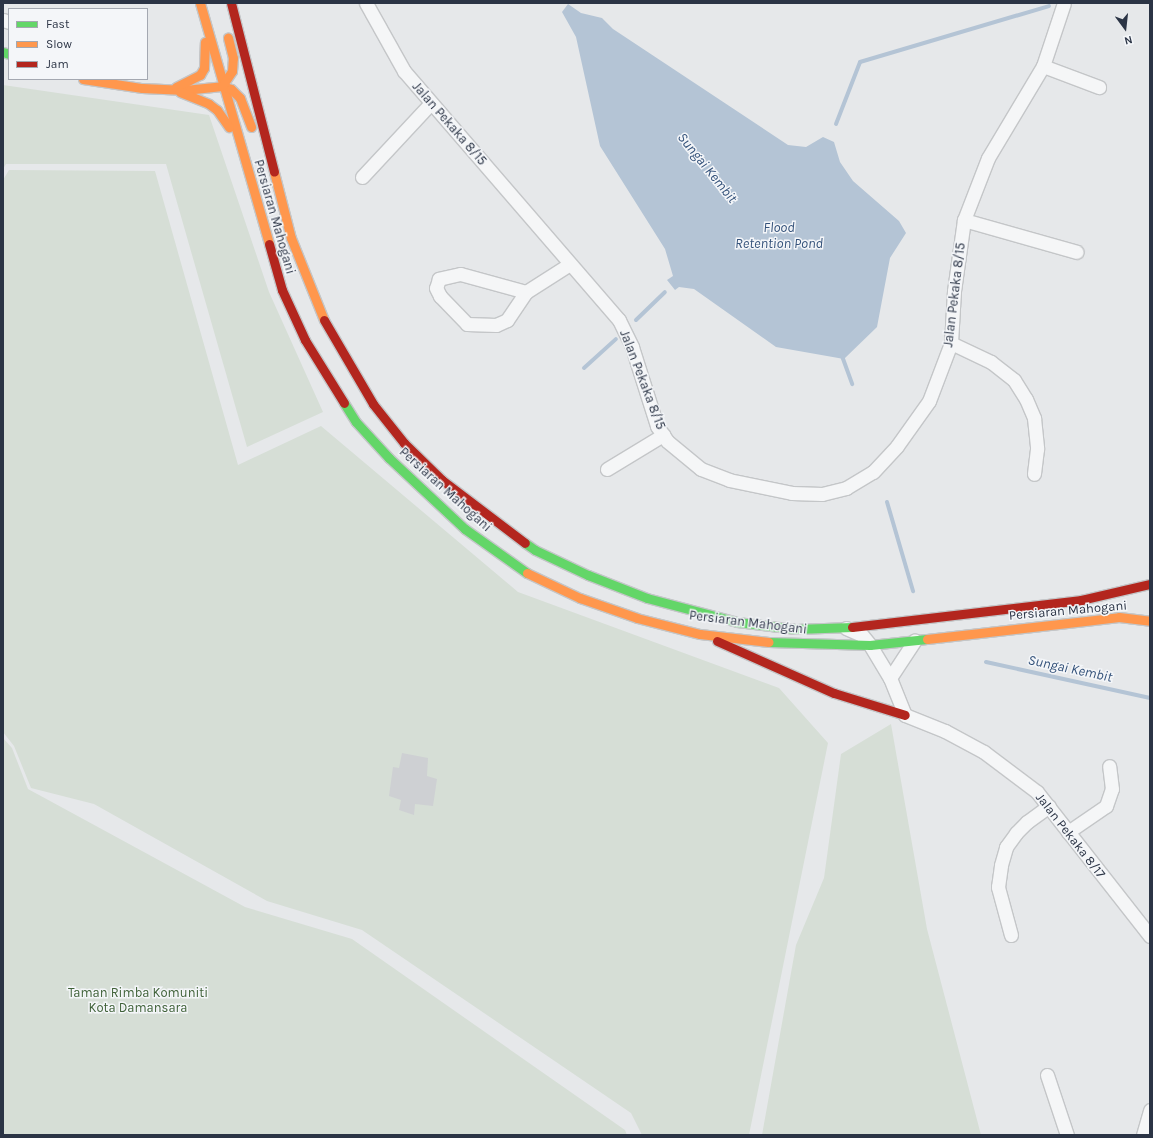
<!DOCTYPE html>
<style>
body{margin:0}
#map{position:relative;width:1153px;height:1138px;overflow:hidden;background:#e6e8ea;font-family:Karla,sans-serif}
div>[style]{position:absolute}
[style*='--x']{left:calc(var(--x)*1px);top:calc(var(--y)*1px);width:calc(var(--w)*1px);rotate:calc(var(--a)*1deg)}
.green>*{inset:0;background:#d6ded6}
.water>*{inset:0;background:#b4c4d5}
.stream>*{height:4px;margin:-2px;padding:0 2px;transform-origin:2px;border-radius:2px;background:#b4c4d5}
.building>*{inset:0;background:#ced0d3}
.roads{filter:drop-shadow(1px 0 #c4c6c8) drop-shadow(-1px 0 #c4c6c8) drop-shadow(0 1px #c4c6c8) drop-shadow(0 -1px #c4c6c8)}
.street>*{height:13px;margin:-6.5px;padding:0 6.5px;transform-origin:6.5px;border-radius:6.5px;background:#f5f6f7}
.fast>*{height:9px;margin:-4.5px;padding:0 4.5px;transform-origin:4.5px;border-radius:4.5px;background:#63d668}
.slow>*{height:9px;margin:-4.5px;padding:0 4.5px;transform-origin:4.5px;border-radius:4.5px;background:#ff974d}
.jam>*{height:9px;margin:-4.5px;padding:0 4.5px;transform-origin:4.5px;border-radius:4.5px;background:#b3261e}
span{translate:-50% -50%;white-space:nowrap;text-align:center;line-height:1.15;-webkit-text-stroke:3px #f4f6f9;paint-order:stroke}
.street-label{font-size:13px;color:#2b3445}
.park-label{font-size:13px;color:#3f6138}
.water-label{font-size:14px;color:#34527a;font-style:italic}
.frame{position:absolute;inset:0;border:4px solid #2b3445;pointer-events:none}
.legend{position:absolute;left:8px;top:8px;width:140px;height:72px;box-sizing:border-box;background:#f4f6f9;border:1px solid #a4a8b1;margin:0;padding:5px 7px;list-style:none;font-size:12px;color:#2b3445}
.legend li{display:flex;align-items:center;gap:8px;height:20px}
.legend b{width:20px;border:1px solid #a4a8b1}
.north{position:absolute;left:1105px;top:8px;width:40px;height:40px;-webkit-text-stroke:3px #f4f6f9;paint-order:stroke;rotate:165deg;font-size:11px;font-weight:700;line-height:16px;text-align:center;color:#2b3445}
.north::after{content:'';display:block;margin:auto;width:14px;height:18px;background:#2b3445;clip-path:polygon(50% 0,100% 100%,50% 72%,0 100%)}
</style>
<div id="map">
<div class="green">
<div style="clip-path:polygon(3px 85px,209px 115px,269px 292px,323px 412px,247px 447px,166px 164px,6px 164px,3px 169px)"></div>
<div style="clip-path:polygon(9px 170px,155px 171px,238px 465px,321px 426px,518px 592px,779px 688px,828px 743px,749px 1135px,642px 1135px,631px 1113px,362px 930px,267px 901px,94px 804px,31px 788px,14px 746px,3px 732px,3px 180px)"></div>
<div style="clip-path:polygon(891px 724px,927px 929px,981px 1135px,762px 1135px,796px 945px,824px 878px,841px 754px)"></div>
<div style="clip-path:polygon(3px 738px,12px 748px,28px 789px,245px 907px,352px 939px,625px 1130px,627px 1135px,3px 1135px)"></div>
</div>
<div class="water">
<div style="clip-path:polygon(568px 4px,581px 13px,602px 18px,613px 29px,788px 145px,806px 147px,823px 137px,834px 142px,840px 162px,853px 181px,899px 221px,906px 233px,890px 258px,877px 327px,844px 359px,776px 347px,694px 289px,679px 287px,675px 290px,667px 280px,673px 276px,665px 249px,600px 146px,576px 37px,562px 12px)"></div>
</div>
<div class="stream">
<div style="--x:836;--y:124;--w:66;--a:-68.8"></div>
<div style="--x:860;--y:62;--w:197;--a:-16.5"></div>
<div style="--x:636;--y:320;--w:40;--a:-44"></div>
<div style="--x:842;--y:356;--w:30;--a:70"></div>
<div style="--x:584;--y:368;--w:43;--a:-42.2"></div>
<div style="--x:887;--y:502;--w:93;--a:73.7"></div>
<div style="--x:986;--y:662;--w:168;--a:12.4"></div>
</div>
<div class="building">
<div style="clip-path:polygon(402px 753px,428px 758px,427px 776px,437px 779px,433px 806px,415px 804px,414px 815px,399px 810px,401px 800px,389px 796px,393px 767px,399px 768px)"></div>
</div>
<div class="roads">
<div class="street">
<div style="--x:366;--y:3;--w:78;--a:60.8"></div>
<div style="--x:404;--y:71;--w:329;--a:49.2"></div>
<div style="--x:619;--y:320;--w:30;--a:64"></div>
<div style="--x:632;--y:347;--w:83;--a:72.4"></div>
<div style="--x:657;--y:426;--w:18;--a:56"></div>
<div style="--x:667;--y:441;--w:44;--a:39.5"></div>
<div style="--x:701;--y:469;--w:30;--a:21"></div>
<div style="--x:729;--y:480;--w:64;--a:11.7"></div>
<div style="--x:792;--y:493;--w:30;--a:2"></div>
<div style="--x:822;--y:494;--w:25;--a:-14"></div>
<div style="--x:846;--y:488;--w:31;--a:-31"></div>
<div style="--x:873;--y:472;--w:35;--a:-47"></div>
<div style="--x:897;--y:446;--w:55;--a:-54.6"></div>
<div style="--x:929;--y:401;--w:62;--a:-69.2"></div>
<div style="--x:951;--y:343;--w:52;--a:-86.7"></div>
<div style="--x:954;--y:291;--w:72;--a:-82"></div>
<div style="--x:964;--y:220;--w:66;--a:-68.8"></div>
<div style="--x:988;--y:158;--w:107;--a:-59.1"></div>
<div style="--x:1043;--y:66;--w:66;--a:-71.6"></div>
<div style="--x:3;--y:20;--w:6;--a:18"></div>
<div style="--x:1043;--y:66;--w:60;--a:20.6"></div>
<div style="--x:362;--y:177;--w:101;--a:-47"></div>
<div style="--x:964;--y:220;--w:117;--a:15.8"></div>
<div style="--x:526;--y:292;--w:68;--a:-164.7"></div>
<div style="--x:460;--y:274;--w:22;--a:167"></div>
<div style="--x:439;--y:279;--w:9;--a:108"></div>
<div style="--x:436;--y:288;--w:9;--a:63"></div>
<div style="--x:440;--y:296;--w:39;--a:46"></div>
<div style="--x:467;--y:324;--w:29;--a:2"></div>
<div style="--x:496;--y:325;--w:12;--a:-24"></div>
<div style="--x:507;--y:320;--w:34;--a:-56"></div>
<div style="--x:526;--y:292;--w:52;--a:-32.5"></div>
<div style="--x:951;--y:343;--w:44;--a:25.4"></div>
<div style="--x:991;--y:362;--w:29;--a:38"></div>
<div style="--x:1014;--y:380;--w:22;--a:58"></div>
<div style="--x:1026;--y:399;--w:21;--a:67"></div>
<div style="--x:1034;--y:418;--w:31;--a:84"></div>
<div style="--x:1037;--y:449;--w:25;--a:97"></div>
<div style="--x:607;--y:469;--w:66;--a:-31.3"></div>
<div style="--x:846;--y:628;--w:17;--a:24"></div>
<div style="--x:862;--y:635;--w:13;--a:51"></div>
<div style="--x:870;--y:645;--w:39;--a:59"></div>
<div style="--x:890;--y:678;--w:40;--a:68"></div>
<div style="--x:905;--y:715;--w:43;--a:21.8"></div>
<div style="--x:945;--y:731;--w:44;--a:28.3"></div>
<div style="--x:984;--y:752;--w:66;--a:37"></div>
<div style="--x:1037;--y:792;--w:183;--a:51.9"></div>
<div style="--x:890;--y:678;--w:45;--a:-56.7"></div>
<div style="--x:1068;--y:832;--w:46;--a:-34.4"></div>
<div style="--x:1106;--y:806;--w:18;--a:-71"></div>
<div style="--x:1112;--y:789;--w:23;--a:-97"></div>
<div style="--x:1011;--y:935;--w:50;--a:-105.2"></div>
<div style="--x:998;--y:887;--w:22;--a:-82"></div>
<div style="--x:1001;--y:865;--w:19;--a:-74"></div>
<div style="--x:1006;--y:847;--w:17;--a:-54"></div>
<div style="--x:1016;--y:833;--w:16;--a:-45"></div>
<div style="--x:1027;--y:822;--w:27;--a:-36"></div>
<div style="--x:1047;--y:1075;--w:63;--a:71.6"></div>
<div style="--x:1143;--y:1135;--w:26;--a:-74"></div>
</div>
<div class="fast">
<div style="--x:3;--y:52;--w:6;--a:18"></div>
<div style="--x:344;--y:403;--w:22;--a:58"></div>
<div style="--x:356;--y:422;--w:49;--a:47.5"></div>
<div style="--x:389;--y:458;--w:104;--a:43.1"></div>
<div style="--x:465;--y:529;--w:76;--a:35.4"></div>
<div style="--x:525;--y:543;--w:12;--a:35"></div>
<div style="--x:535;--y:550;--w:59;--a:25.3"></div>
<div style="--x:588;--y:575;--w:63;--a:21.3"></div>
<div style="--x:647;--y:598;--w:93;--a:14.9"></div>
<div style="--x:737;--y:622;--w:59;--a:6.8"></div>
<div style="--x:796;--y:629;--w:56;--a:-2"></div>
<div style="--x:769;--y:642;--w:101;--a:1.7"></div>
<div style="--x:870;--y:645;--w:57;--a:-6"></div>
</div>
<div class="slow">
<div style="--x:200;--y:3;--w:251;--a:74"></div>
<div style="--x:83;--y:79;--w:60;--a:8.7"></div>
<div style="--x:142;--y:88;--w:43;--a:2.7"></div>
<div style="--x:185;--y:90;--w:37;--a:-6"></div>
<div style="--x:222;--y:86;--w:9;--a:18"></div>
<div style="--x:231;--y:89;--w:13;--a:45"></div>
<div style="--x:240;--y:98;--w:31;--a:69"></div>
<div style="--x:222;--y:86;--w:18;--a:-56"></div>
<div style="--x:232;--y:71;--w:13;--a:-86"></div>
<div style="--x:233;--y:58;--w:21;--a:-104"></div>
<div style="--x:176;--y:87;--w:27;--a:-27"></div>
<div style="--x:200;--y:75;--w:8;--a:-60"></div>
<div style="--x:204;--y:68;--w:26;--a:-88"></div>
<div style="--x:180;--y:92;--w:31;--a:22"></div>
<div style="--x:209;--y:104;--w:10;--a:37"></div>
<div style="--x:217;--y:110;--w:21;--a:55"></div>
<div style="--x:274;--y:172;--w:68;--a:75.6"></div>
<div style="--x:291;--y:238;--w:88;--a:68.1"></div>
<div style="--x:527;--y:573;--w:59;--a:25.3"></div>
<div style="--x:580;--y:598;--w:60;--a:19.3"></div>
<div style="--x:637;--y:618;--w:65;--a:14.3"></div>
<div style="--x:700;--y:634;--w:69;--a:6.6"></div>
<div style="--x:927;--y:639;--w:193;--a:-6.5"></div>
<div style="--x:1119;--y:617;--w:31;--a:7"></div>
</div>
<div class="jam">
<div style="--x:231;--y:3;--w:174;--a:75.7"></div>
<div style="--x:269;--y:244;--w:48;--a:74.2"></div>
<div style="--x:282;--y:290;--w:55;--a:65.3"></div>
<div style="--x:305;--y:340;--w:74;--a:58.2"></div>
<div style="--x:324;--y:320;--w:97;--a:59.7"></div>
<div style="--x:373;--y:404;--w:50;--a:51.5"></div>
<div style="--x:404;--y:443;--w:53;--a:44.2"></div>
<div style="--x:442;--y:480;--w:104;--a:37.2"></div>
<div style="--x:852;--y:627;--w:231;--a:-6.7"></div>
<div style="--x:1081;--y:600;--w:71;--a:-13.1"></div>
<div style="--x:717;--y:641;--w:128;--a:24"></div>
<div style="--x:834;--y:693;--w:74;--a:17.2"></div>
</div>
</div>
<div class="street-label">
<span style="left:449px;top:124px;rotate:49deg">Jalan Pekaka 8/15</span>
<span style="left:274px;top:217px;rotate:74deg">Persiaran Mahogani</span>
<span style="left:955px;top:295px;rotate:-83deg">Jalan Pekaka 8/15</span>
<span style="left:642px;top:380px;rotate:69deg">Jalan Pekaka 8/15</span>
<span style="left:445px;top:490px;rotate:42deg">Persiaran Mahogani</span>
<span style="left:1068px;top:611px;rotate:-5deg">Persiaran Mahogani</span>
<span style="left:748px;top:623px;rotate:7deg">Persiaran Mahogani</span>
<span style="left:1070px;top:836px;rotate:52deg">Jalan Pekaka 8/17</span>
</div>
<div class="park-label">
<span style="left:138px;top:1001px">Taman Rimba Komuniti<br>Kota Damansara</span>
</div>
<div class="water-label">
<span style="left:707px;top:168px;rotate:51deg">Sungai Kembit</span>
<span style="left:779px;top:236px">Flood<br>Retention Pond</span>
<span style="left:1070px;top:669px;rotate:12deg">Sungai Kembit</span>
</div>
<div class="frame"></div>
<ul class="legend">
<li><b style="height:5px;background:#63d668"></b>Fast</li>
<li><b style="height:5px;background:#ff974d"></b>Slow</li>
<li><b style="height:5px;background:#b3261e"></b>Jam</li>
</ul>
<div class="north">N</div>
</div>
